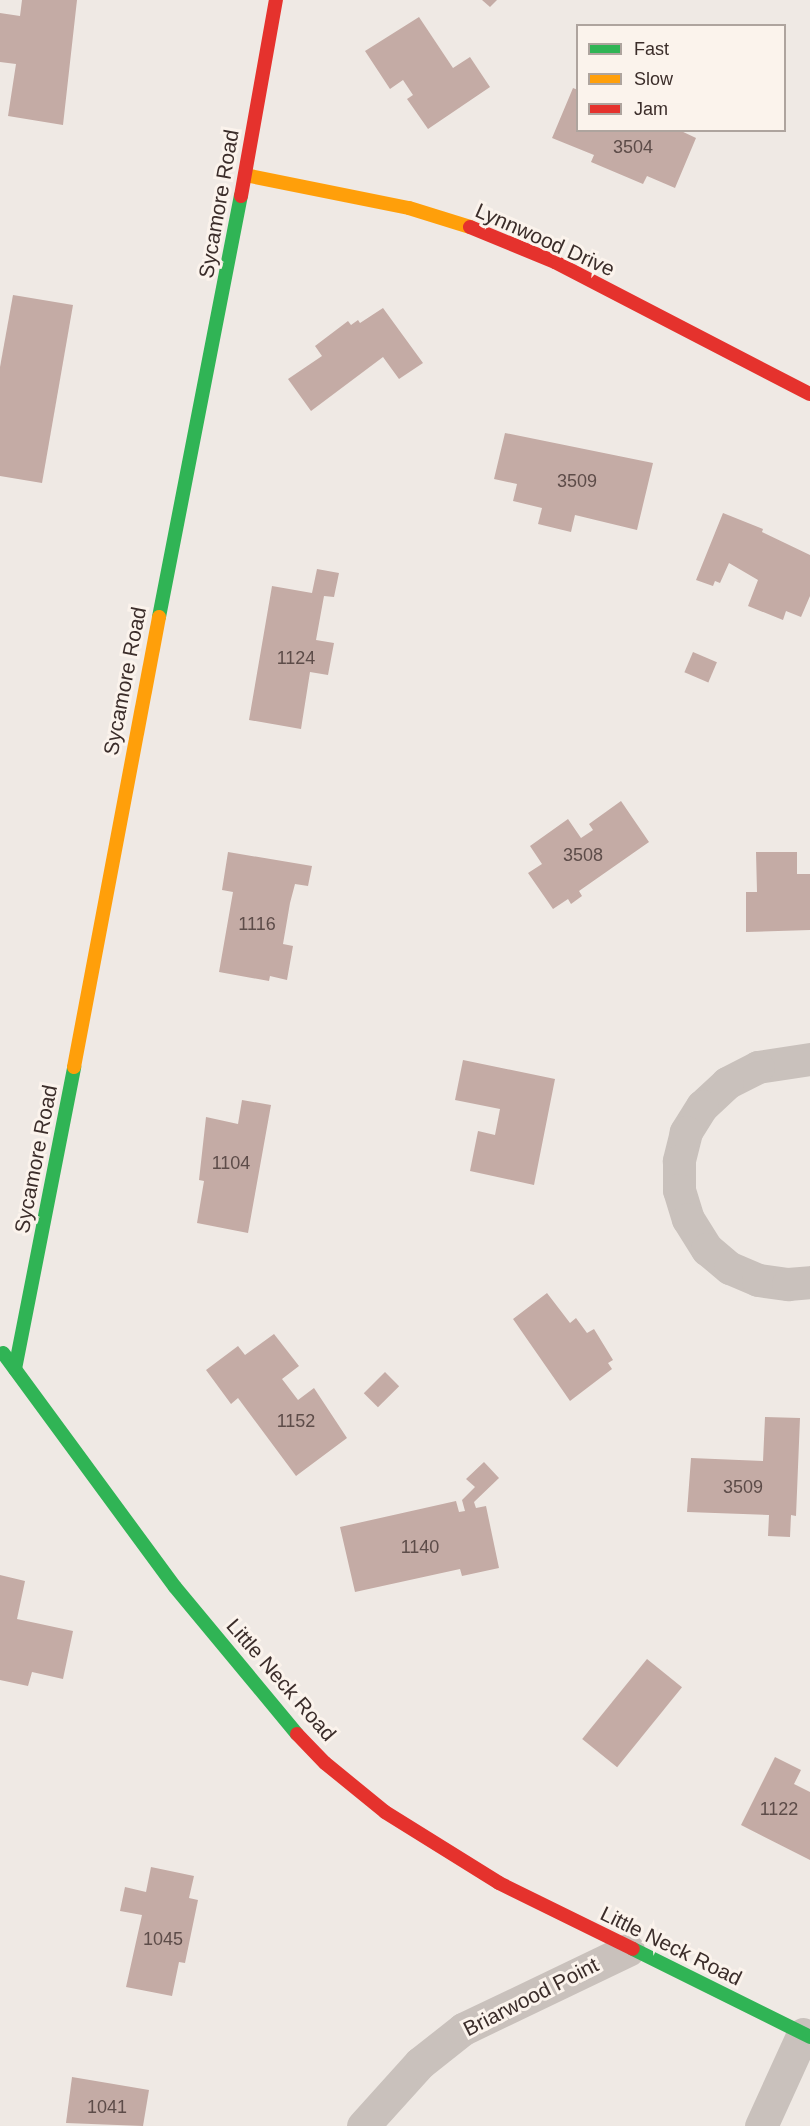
<!DOCTYPE html>
<style>
body{margin:0}
#map{position:relative;width:810px;height:2126px;overflow:hidden;background:#efe9e4;font-family:Arial,sans-serif}
div>[style]{position:absolute}
[style*='--x']{left:calc(var(--x)*1px);top:calc(var(--y)*1px);width:calc(var(--w)*1px);rotate:calc(var(--a)*1deg)}
.building>*{inset:0;background:#c4aba5;transform-origin:0 0}
.street>*{height:33px;margin:-16.5px;padding:0 16.5px;transform-origin:16.5px;border-radius:16.5px;background:#c9c1bc}
.fast>*{height:14px;margin:-7px;padding:0 7px;transform-origin:7px;border-radius:7px;background:#30b455}
.slow>*{height:14px;margin:-7px;padding:0 7px;transform-origin:7px;border-radius:7px;background:#ff9f0a}
.jam>*{height:14px;margin:-7px;padding:0 7px;transform-origin:7px;border-radius:7px;background:#e5322d}
span{translate:-50% -50%;white-space:nowrap;text-align:center;line-height:1.15;-webkit-text-stroke:6px #fbf3ec;paint-order:stroke}
.number-label{font-size:18px;color:#5d4c49}
.number-label span{-webkit-text-stroke-width:0}
.street-label{font-size:21px;color:#3b2d2a}
.legend{position:absolute;left:576px;top:24px;width:210px;height:108px;box-sizing:border-box;background:#fbf3ec;border:2px solid #aea49e;margin:0;padding:8px 10px;list-style:none;font-size:18px;color:#3b2d2a}
.legend li{display:flex;align-items:center;gap:12px;height:30px}
.legend b{width:30px;border:2px solid #aea49e}
</style>
<div id="map">
<div class="building">
<div style="clip-path:polygon(22px 0,77px 0,63px 125px,8px 116px,16px 64px,0 62px,0 13px,20px 16px)"></div>
<div style="clip-path:polygon(482px 0,497px 0,490px 7px)"></div>
<div style="clip-path:polygon(419px 17px,453px 68px,470px 57px,490px 87px,428px 129px,407px 99px,413px 95px,403px 80px,390px 89px,365px 51px)"></div>
<div style="clip-path:polygon(573px 88px,578px 90px,578px 130px,679px 130px,696px 138px,675px 188px,647px 176px,643px 184px,591px 162px,594px 155px,552px 138px)"></div>
<div style="clip-path:polygon(13px 295px,73px 305px,42px 483px,0 476px,0 367px)"></div>
<div style="clip-path:polygon(383px 308px,423px 363px,399px 379px,383px 357px,311px 411px,288px 379px,322px 356px,315px 346px,348px 321px,351px 325px,358px 320px,360px 323px)"></div>
<div style="clip-path:polygon(505px 433px,653px 463px,637px 530px,575px 515px,571px 532px,538px 524px,542px 508px,513px 501px,517px 484px,494px 479px)"></div>
<div style="clip-path:polygon(723px 513px,763px 529px,762px 532px,810px 555px,810px 596px,801px 617px,786px 611px,783px 620px,748px 606px,758px 580px,729px 563px,720px 583px,715px 581px,713px 586px,696px 580px)"></div>
<div style="clip-path:polygon(317px 569px,339px 573px,334px 597px,324px 596px,316px 640px,334px 643px,328px 675px,310px 672px,301px 729px,249px 720px,272px 586px,312px 593px)"></div>
<div style="left:693px;top:652px;width:26px;height:22px;rotate:23deg"></div>
<div style="clip-path:polygon(621px 801px,649px 842px,579px 891px,582px 896px,571px 904px,568px 899px,553px 909px,528px 873px,542px 864px,530px 846px,568px 819px,581px 838px,593px 830px,589px 824px)"></div>
<div style="clip-path:polygon(228px 852px,312px 866px,308px 886px,295px 884px,290px 903px,283px 944px,293px 946px,287px 980px,270px 976px,269px 981px,219px 972px,233px 892px,222px 890px)"></div>
<div style="clip-path:polygon(756px 852px,797px 852px,797px 874px,810px 874px,810px 930px,746px 932px,746px 892px,757px 892px)"></div>
<div style="clip-path:polygon(463px 1060px,555px 1079px,534px 1185px,470px 1171px,478px 1131px,495px 1135px,500px 1109px,455px 1100px)"></div>
<div style="clip-path:polygon(242px 1100px,271px 1105px,248px 1233px,197px 1223px,204px 1181px,199px 1180px,206px 1117px,238px 1124px)"></div>
<div style="clip-path:polygon(547px 1293px,570px 1323px,576px 1318px,587px 1333px,594px 1329px,613px 1360px,608px 1363px,612px 1369px,570px 1401px,513px 1319px)"></div>
<div style="clip-path:polygon(274px 1334px,299px 1366px,282px 1379px,298px 1400px,314px 1388px,347px 1438px,296px 1476px,238px 1398px,231px 1404px,206px 1370px,238px 1346px,245px 1355px)"></div>
<div style="left:385px;top:1372px;width:20px;height:30px;rotate:45deg"></div>
<div style="clip-path:polygon(765px 1417px,800px 1418px,796px 1516px,791px 1515px,790px 1537px,768px 1536px,769px 1515px,687px 1512px,691px 1458px,763px 1461px)"></div>
<div style="clip-path:polygon(484px 1462px,499px 1478px,474px 1502px,476px 1508px,486px 1506px,499px 1568px,462px 1576px,460px 1569px,355px 1592px,340px 1527px,456px 1501px,459px 1512px,465px 1511px,462px 1500px,475px 1487px,466px 1479px)"></div>
<div style="clip-path:polygon(0 1575px,25px 1581px,17px 1619px,73px 1631px,63px 1679px,32px 1672px,28px 1686px,0 1680px)"></div>
<div style="left:647px;top:1659px;width:45px;height:103px;rotate:39deg"></div>
<div style="clip-path:polygon(775px 1757px,801px 1770px,794px 1784px,810px 1792px,810px 1860px,741px 1825px)"></div>
<div style="clip-path:polygon(151px 1867px,194px 1876px,189px 1898px,198px 1900px,185px 1963px,179px 1962px,172px 1996px,126px 1987px,142px 1915px,120px 1911px,125px 1887px,146px 1892px)"></div>
<div style="clip-path:polygon(72px 2077px,149px 2090px,143px 2126px,66px 2123px)"></div>
</div>
<div class="street">
<div style="--x:810;--y:1059;--w:53;--a:171.3"></div>
<div style="--x:758;--y:1067;--w:35;--a:153"></div>
<div style="--x:727;--y:1083;--w:34;--a:137"></div>
<div style="--x:702;--y:1106;--w:31;--a:122"></div>
<div style="--x:686;--y:1132;--w:30;--a:104"></div>
<div style="--x:679;--y:1161;--w:29;--a:90"></div>
<div style="--x:679;--y:1190;--w:30;--a:73"></div>
<div style="--x:688;--y:1219;--w:36;--a:58"></div>
<div style="--x:707;--y:1249;--w:30;--a:40"></div>
<div style="--x:730;--y:1268;--w:30;--a:23"></div>
<div style="--x:758;--y:1280;--w:30;--a:8"></div>
<div style="--x:788;--y:1284;--w:22;--a:-5"></div>
<div style="--x:363;--y:2126;--w:85;--a:-47.9"></div>
<div style="--x:420;--y:2063;--w:55;--a:-38.3"></div>
<div style="--x:463;--y:2029;--w:183;--a:-25.6"></div>
<div style="--x:761;--y:2126;--w:101;--a:-65.5"></div>
</div>
<div class="fast">
<div style="--x:159;--y:617;--w:429;--a:-79"></div>
<div style="--x:3;--y:1353;--w:290;--a:53.7"></div>
<div style="--x:175;--y:1587;--w:191;--a:50.3"></div>
<div style="--x:15;--y:1369;--w:308;--a:-78.9"></div>
<div style="--x:633;--y:1949;--w:198;--a:26.4"></div>
</div>
<div class="slow">
<div style="--x:245;--y:175;--w:167;--a:11.4"></div>
<div style="--x:409;--y:208;--w:64;--a:17.3"></div>
<div style="--x:74;--y:1067;--w:458;--a:-79.3"></div>
</div>
<div class="jam">
<div style="--x:241;--y:196;--w:199;--a:-79.9"></div>
<div style="--x:470;--y:227;--w:92;--a:22.4"></div>
<div style="--x:555;--y:262;--w:287;--a:27.4"></div>
<div style="--x:297;--y:1734;--w:40;--a:46"></div>
<div style="--x:325;--y:1763;--w:77;--a:39.2"></div>
<div style="--x:385;--y:1812;--w:134;--a:31.9"></div>
<div style="--x:499;--y:1883;--w:149;--a:26.2"></div>
</div>
<div class="number-label">
<span style="left:633px;top:147px">3504</span>
<span style="left:577px;top:481px">3509</span>
<span style="left:296px;top:658px">1124</span>
<span style="left:583px;top:855px">3508</span>
<span style="left:257px;top:924px">1116</span>
<span style="left:231px;top:1163px">1104</span>
<span style="left:296px;top:1421px">1152</span>
<span style="left:743px;top:1487px">3509</span>
<span style="left:420px;top:1547px">1140</span>
<span style="left:779px;top:1809px">1122</span>
<span style="left:163px;top:1939px">1045</span>
<span style="left:107px;top:2107px">1041</span>
</div>
<div class="street-label">
<span style="left:219px;top:204px;rotate:-80deg">Sycamore Road</span>
<span style="left:545px;top:240px;rotate:24deg">Lynnwood Drive</span>
<span style="left:125px;top:681px;rotate:-79deg">Sycamore Road</span>
<span style="left:36px;top:1159px;rotate:-79deg">Sycamore Road</span>
<span style="left:281px;top:1680px;rotate:49deg">Little Neck Road</span>
<span style="left:671px;top:1946px;rotate:26deg">Little Neck Road</span>
<span style="left:531px;top:1997px;rotate:-27deg">Briarwood Point</span>
</div>
<ul class="legend">
<li><b style="height:8px;background:#30b455"></b>Fast</li>
<li><b style="height:8px;background:#ff9f0a"></b>Slow</li>
<li><b style="height:8px;background:#e5322d"></b>Jam</li>
</ul>
</div>
